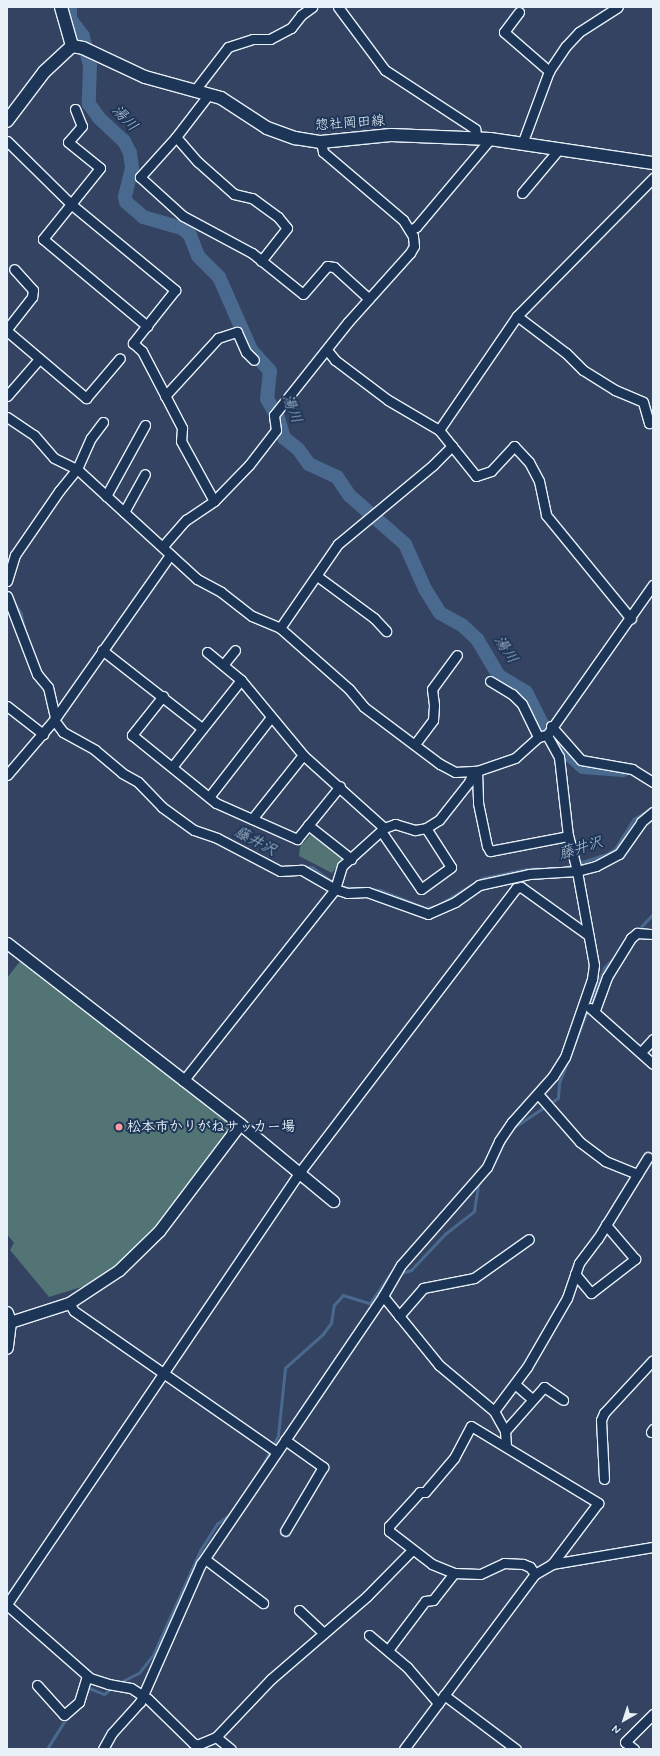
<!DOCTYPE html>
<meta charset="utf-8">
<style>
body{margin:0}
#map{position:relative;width:660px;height:1756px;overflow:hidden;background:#344361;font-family:Mynerve,"Klee One",sans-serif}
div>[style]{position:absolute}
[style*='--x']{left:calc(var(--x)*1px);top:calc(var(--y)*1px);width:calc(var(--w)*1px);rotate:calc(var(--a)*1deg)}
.green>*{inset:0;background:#527474}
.stream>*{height:2.5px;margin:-1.25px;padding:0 1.25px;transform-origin:1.25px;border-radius:1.25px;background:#4a698f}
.river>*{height:14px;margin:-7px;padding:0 7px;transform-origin:7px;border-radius:7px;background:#4a698f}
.roads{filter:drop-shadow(1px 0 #e8f1f8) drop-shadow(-1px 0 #e8f1f8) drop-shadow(0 1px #e8f1f8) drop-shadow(0 -1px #e8f1f8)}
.minor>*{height:9px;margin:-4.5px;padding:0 4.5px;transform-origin:4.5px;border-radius:4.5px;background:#1d3557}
.tertiary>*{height:11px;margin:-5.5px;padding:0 5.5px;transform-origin:5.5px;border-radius:5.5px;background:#1d3557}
.secondary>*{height:12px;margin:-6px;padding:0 6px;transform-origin:6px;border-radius:6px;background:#1d3557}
.dots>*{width:11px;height:11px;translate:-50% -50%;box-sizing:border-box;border:2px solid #1d3557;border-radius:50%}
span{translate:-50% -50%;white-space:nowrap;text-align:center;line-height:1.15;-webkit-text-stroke:4px #1d3557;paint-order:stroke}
.street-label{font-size:14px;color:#e8f1f8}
.poi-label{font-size:14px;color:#e8f1f8;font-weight:700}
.left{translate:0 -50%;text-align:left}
.water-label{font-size:15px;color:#b1c1d3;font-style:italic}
.frame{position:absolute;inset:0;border:8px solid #e8f1f8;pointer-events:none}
.north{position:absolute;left:604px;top:1700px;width:40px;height:40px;-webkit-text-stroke:3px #1d3557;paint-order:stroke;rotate:219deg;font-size:11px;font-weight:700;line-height:16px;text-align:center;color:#e8f1f8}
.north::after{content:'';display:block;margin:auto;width:14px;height:18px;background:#e8f1f8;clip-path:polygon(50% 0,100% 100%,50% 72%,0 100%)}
</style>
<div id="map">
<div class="green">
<div style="clip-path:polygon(312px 833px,344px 858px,332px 873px,299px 856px,300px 847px)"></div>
<div style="clip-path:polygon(21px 960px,230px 1123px,230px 1130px,158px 1228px,114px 1267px,88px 1285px,49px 1297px,10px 1250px,14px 1243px,7px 1234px,7px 978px)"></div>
</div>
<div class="stream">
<div style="--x:11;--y:597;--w:19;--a:58"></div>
<div style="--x:21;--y:613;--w:18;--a:77"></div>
<div style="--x:148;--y:787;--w:17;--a:45"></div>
<div style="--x:255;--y:853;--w:13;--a:27"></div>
<div style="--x:291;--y:866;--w:21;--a:3"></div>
<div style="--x:312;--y:867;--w:27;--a:36"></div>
<div style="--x:567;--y:867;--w:40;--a:-18"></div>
<div style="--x:605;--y:855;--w:12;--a:-31"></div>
<div style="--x:615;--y:849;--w:36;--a:-58"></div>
<div style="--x:634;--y:819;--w:22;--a:-32"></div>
<div style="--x:340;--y:887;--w:40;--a:4.3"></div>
<div style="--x:380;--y:890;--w:49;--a:21.4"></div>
<div style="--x:426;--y:908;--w:9;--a:-13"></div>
<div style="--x:440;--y:904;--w:50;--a:-31.2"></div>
<div style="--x:483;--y:878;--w:44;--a:-11.8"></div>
<div style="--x:526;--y:869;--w:26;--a:-2"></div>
<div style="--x:638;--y:930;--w:22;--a:-47"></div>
<div style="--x:513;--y:1128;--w:54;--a:-33.7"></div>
<div style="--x:558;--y:1098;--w:15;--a:-86"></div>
<div style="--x:559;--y:1083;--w:123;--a:-68.6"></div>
<div style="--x:604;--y:968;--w:16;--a:-45"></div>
<div style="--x:493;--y:1164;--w:30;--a:-63"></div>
<div style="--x:398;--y:1274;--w:14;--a:-17"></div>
<div style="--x:411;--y:1270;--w:50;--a:-46.6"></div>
<div style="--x:445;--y:1234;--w:37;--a:-38"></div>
<div style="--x:474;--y:1211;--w:26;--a:-81"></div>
<div style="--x:478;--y:1185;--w:6;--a:-59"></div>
<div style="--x:261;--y:1468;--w:36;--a:-62"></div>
<div style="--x:278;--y:1436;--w:68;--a:-84.1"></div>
<div style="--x:285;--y:1368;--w:51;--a:-41.8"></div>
<div style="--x:323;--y:1334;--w:14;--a:-54"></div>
<div style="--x:331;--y:1323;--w:18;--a:-81"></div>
<div style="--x:334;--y:1305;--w:13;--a:-48"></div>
<div style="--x:343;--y:1295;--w:28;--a:17"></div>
<div style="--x:370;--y:1303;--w:35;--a:-55"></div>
<div style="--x:390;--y:1274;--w:3;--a:0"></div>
<div style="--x:119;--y:1683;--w:22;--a:-27"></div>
<div style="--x:139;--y:1673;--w:23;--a:-52"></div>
<div style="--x:153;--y:1655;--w:114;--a:-65.7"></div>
<div style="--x:200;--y:1551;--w:32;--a:-58"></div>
<div style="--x:217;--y:1524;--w:15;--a:-37"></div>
<div style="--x:85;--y:1696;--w:9;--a:-63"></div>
<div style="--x:89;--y:1688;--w:16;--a:22"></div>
<div style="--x:104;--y:1694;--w:11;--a:-38"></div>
<div style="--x:47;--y:1749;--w:39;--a:-58"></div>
</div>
<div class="river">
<div style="--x:70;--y:7;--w:12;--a:90"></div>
<div style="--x:70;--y:19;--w:21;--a:53"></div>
<div style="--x:83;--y:36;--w:31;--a:77"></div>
<div style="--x:90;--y:66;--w:38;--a:92"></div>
<div style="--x:89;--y:104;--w:17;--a:54"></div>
<div style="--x:99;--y:118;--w:34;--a:43"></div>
<div style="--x:124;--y:141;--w:13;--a:63"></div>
<div style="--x:130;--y:153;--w:15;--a:82"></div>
<div style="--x:132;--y:168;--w:30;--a:104"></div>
<div style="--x:125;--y:197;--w:5;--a:79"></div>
<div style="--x:126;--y:202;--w:23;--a:41"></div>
<div style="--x:143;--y:217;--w:41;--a:15.8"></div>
<div style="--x:182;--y:228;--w:11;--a:41"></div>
<div style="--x:190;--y:235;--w:22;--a:69"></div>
<div style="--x:198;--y:256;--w:30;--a:45"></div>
<div style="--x:219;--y:277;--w:80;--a:66.3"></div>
<div style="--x:251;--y:350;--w:28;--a:48"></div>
<div style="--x:270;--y:371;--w:28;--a:96"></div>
<div style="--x:267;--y:399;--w:22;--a:60"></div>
<div style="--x:278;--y:418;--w:21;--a:73"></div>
<div style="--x:284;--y:438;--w:18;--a:38"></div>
<div style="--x:298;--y:449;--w:19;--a:54"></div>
<div style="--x:309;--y:464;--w:31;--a:25"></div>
<div style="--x:337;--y:477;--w:22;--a:56"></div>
<div style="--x:349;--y:495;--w:74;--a:41.2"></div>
<div style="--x:405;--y:544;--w:49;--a:66"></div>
<div style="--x:425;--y:589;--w:28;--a:58"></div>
<div style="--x:440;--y:613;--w:25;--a:29"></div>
<div style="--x:462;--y:625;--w:21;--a:43"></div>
<div style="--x:477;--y:639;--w:43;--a:59.3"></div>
<div style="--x:499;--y:676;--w:31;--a:31"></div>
<div style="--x:526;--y:692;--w:40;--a:63.4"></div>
<div style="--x:555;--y:741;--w:38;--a:43"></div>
<div style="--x:583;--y:767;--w:40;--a:4.3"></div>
</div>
<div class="roads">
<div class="minor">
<div style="--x:338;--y:7;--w:79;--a:53.3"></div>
<div style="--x:385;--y:70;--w:108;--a:33.2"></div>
<div style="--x:475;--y:129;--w:10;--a:79"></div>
<div style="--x:519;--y:12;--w:25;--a:127"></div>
<div style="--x:504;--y:32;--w:60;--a:40.9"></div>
<div style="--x:195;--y:90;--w:54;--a:-52.5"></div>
<div style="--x:228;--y:47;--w:26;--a:-18"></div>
<div style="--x:253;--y:39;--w:17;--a:0"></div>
<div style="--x:270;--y:39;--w:24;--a:-28"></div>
<div style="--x:291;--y:28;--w:16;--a:-52"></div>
<div style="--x:301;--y:15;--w:14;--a:-36"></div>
<div style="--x:209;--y:94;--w:54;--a:127.5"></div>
<div style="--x:176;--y:137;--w:54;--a:132"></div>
<div style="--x:140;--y:177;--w:58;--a:42.2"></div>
<div style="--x:183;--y:216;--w:78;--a:28.2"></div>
<div style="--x:252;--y:253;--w:65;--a:38.8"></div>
<div style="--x:303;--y:294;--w:37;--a:-49"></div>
<div style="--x:327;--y:266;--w:7;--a:8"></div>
<div style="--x:334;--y:267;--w:47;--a:42.4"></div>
<div style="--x:75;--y:109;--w:18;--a:68"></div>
<div style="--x:82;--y:126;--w:21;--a:131"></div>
<div style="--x:68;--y:142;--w:41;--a:39.1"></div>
<div style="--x:100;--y:168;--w:91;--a:128.8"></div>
<div style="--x:43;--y:239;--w:136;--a:39.9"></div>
<div style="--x:176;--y:137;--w:33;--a:49"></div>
<div style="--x:198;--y:162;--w:48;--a:41.6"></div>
<div style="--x:234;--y:194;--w:18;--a:13"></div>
<div style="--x:252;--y:198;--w:32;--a:36"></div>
<div style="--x:278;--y:217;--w:14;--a:51"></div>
<div style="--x:287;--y:228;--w:42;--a:128.2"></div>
<div style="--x:7;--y:141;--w:91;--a:44.6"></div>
<div style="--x:72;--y:205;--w:134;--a:39.5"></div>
<div style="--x:175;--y:290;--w:68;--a:128.4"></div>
<div style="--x:133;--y:343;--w:12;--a:42"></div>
<div style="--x:142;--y:351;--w:87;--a:62.5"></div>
<div style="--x:182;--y:428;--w:13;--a:94"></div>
<div style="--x:181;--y:441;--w:68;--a:61.2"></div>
<div style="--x:522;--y:144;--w:78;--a:-69.7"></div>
<div style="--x:549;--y:71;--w:30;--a:-56"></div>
<div style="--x:566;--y:46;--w:19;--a:-47"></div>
<div style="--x:579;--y:32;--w:46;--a:-32.7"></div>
<div style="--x:522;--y:193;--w:57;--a:-49.9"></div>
<div style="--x:410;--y:230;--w:7;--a:-27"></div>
<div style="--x:416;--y:227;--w:115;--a:-49.9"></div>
<div style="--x:517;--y:316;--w:61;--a:37.1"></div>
<div style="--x:566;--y:353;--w:24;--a:45"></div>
<div style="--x:583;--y:370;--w:38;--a:32"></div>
<div style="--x:615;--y:390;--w:30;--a:23"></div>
<div style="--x:643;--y:402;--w:22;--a:74"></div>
<div style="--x:649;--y:423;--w:4;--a:-14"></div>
<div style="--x:7;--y:329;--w:41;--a:-52"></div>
<div style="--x:32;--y:297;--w:7;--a:-82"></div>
<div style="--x:33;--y:290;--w:28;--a:-132"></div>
<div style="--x:7;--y:331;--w:104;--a:40.3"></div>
<div style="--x:86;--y:398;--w:52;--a:-49.6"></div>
<div style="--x:327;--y:350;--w:13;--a:51"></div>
<div style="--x:335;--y:360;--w:66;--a:37"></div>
<div style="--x:388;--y:400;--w:59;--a:30.5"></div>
<div style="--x:439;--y:430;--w:59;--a:51.2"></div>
<div style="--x:476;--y:476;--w:16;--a:-18"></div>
<div style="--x:491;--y:471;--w:34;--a:-47"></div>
<div style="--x:514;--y:446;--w:22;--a:47"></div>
<div style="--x:529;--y:462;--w:21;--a:62"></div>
<div style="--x:539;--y:481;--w:35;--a:78"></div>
<div style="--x:546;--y:515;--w:134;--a:50.7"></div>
<div style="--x:7;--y:396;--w:49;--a:-49.1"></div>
<div style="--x:165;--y:396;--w:79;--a:-47.6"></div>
<div style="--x:218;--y:338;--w:20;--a:-18"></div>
<div style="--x:237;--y:332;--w:22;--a:66"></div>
<div style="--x:246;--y:352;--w:11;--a:45"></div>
<div style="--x:7;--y:417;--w:32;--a:34"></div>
<div style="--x:34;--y:435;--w:30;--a:49"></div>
<div style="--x:54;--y:458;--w:25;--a:26"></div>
<div style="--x:77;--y:469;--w:163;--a:42.5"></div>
<div style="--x:197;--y:579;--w:27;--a:28"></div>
<div style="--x:221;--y:592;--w:39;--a:38"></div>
<div style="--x:252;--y:616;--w:30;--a:23"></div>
<div style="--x:280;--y:628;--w:92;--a:41.5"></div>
<div style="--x:349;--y:689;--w:23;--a:50"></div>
<div style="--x:364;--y:707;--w:95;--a:36.9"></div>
<div style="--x:440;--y:764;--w:17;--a:28"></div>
<div style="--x:455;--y:772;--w:22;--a:-3"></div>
<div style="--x:477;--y:771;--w:40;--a:-18.9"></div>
<div style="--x:515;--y:758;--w:31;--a:-42"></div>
<div style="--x:538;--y:737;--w:9;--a:-13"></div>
<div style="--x:439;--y:430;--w:138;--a:-55.6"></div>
<div style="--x:517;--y:316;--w:194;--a:-45.4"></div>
<div style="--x:106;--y:496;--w:81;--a:-61.2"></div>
<div style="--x:124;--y:512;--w:43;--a:-61.1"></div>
<div style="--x:163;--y:546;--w:35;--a:-49"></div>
<div style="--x:186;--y:520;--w:34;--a:-34"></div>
<div style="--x:214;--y:501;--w:50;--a:-45.8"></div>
<div style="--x:249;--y:465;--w:44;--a:-52.4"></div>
<div style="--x:276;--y:430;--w:15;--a:-98"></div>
<div style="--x:274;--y:415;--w:119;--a:-51.5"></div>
<div style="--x:348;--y:322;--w:93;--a:-48.1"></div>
<div style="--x:410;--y:253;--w:8;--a:-60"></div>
<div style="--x:414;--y:246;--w:10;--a:-96"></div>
<div style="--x:413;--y:236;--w:19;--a:-122"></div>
<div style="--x:403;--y:220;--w:105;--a:-139.6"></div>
<div style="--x:323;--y:152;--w:10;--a:-101"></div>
<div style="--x:317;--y:576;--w:71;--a:36.4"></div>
<div style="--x:374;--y:618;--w:18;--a:47"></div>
<div style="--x:7;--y:581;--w:27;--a:-73"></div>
<div style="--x:15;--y:555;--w:78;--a:-55.5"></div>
<div style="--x:59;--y:491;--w:28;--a:-51"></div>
<div style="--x:77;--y:469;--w:34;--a:-66"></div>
<div style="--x:91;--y:438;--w:20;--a:-53"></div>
<div style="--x:7;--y:596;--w:84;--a:69"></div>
<div style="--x:37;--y:674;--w:17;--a:50"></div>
<div style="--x:48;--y:687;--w:32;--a:77"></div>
<div style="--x:280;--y:628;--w:102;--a:-55.4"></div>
<div style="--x:338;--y:544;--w:124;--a:-39.7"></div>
<div style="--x:433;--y:465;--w:27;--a:-45"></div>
<div style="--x:102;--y:650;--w:127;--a:38"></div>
<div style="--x:207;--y:652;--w:44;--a:39.5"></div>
<div style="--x:241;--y:680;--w:97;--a:50.4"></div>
<div style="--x:303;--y:755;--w:109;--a:42"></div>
<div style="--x:223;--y:665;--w:19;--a:-51"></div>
<div style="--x:490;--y:681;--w:26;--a:31"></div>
<div style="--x:512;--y:694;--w:14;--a:45"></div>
<div style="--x:522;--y:704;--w:37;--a:64"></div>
<div style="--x:163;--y:696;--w:50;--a:128.5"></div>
<div style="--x:132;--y:735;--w:108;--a:39"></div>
<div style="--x:216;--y:803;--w:89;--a:24"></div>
<div style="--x:297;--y:839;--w:68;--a:-50.9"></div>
<div style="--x:7;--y:706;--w:46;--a:37.9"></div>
<div style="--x:54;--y:720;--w:15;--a:53"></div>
<div style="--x:63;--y:732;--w:37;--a:29"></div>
<div style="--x:95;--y:750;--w:35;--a:40"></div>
<div style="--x:122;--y:773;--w:18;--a:29"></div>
<div style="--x:138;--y:782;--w:35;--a:46"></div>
<div style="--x:162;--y:807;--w:39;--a:36"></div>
<div style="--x:194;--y:830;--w:24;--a:19"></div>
<div style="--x:217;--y:838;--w:71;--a:27.6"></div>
<div style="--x:280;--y:871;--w:22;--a:-3"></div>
<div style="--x:302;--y:870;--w:38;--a:30"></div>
<div style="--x:335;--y:889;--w:13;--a:18"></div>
<div style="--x:347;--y:893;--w:20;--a:-3"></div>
<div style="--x:367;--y:892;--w:65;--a:19.8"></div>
<div style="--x:428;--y:914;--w:30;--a:-24"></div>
<div style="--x:455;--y:902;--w:29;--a:-35"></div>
<div style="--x:479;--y:885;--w:51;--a:-12.4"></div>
<div style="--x:529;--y:874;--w:48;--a:-3.6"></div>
<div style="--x:577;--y:871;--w:20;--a:-15"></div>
<div style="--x:596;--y:866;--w:26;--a:-28"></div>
<div style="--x:619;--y:854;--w:39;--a:-55"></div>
<div style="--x:641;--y:822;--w:16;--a:-40"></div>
<div style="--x:551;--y:726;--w:45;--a:48.6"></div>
<div style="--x:581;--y:760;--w:52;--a:10"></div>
<div style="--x:632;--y:769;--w:25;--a:32"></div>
<div style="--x:547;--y:735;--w:184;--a:-54.8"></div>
<div style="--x:415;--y:744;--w:30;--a:-53"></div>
<div style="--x:433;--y:720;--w:15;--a:-86"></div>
<div style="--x:434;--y:705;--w:16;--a:-97"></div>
<div style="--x:432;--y:689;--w:42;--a:-53.7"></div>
<div style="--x:172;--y:767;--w:111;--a:-51.6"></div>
<div style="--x:477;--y:771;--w:32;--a:88"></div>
<div style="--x:478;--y:803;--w:44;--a:78.2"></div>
<div style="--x:487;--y:846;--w:6;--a:59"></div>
<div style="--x:490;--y:851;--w:79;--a:-10.9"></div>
<div style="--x:7;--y:775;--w:72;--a:-49.5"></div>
<div style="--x:54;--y:720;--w:202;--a:-54.9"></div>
<div style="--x:209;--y:797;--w:101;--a:-52.2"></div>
<div style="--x:252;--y:819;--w:82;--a:-51.4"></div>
<div style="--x:308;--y:825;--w:55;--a:38.3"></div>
<div style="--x:381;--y:831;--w:70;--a:55.4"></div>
<div style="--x:421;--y:889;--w:37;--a:-36"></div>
<div style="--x:451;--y:867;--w:46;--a:-122.7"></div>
<div style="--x:590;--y:1008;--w:84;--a:41.6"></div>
<div style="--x:595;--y:1010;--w:35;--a:-70"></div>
<div style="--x:607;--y:977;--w:46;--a:-58.4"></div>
<div style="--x:631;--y:938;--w:8;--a:-40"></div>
<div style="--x:637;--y:933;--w:16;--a:4"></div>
<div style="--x:641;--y:1052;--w:18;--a:-47"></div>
<div style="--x:183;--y:1081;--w:245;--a:-51.6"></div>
<div style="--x:335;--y:889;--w:24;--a:-73"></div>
<div style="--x:342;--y:866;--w:57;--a:-42.1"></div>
<div style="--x:384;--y:828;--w:12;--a:-20"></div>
<div style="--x:395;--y:824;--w:21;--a:17"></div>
<div style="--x:415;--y:830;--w:11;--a:-10"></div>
<div style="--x:426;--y:828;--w:15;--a:-32"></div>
<div style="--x:439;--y:820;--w:48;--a:-51.7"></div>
<div style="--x:469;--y:782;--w:11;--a:-68"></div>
<div style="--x:538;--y:1094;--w:64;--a:48.8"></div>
<div style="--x:580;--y:1142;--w:31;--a:37"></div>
<div style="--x:605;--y:1161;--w:35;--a:22"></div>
<div style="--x:575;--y:1274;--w:25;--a:50"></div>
<div style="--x:591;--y:1293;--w:56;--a:-37.7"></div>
<div style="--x:635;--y:1259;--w:45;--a:-130.5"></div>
<div style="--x:383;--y:1296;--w:89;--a:50.9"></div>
<div style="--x:439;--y:1365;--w:72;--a:39.9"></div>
<div style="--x:494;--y:1411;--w:23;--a:61"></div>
<div style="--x:505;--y:1431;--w:14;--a:86"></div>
<div style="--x:69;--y:1303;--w:9;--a:58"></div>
<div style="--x:74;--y:1311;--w:247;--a:34.8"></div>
<div style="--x:399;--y:1316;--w:37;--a:-49"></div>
<div style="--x:423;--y:1288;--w:52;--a:-11.1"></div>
<div style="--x:474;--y:1278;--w:67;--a:-35.3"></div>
<div style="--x:516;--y:1385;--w:21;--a:41"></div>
<div style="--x:494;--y:1411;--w:55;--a:-53.1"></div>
<div style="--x:527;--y:1367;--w:80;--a:-59.9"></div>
<div style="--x:567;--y:1298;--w:37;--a:-71"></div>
<div style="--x:579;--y:1263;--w:31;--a:-53"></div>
<div style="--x:598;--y:1238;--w:95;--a:-58.3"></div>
<div style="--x:505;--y:1431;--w:59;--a:-48.4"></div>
<div style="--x:544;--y:1387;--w:23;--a:34"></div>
<div style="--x:651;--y:1432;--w:4;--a:-56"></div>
<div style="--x:285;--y:1440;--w:47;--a:35.4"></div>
<div style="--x:323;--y:1467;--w:74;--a:120.7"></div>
<div style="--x:604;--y:1479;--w:59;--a:-92.9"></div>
<div style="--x:601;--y:1420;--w:8;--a:-67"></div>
<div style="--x:604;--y:1413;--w:72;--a:-47.2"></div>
<div style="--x:205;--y:1559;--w:73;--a:37.2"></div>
<div style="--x:535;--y:1574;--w:9;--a:-126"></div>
<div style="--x:530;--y:1567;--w:8;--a:-157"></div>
<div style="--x:523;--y:1564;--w:19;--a:-177"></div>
<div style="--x:504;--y:1563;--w:26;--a:155"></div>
<div style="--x:480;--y:1574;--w:26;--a:-178"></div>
<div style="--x:454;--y:1573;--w:24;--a:-158"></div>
<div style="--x:432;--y:1564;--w:54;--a:-142.5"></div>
<div style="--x:389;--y:1531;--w:5;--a:-90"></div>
<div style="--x:389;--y:1526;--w:46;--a:-47.6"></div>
<div style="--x:420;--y:1492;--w:5;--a:0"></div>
<div style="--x:425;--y:1492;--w:45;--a:-49.5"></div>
<div style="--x:454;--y:1458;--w:36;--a:-62"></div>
<div style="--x:471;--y:1426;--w:149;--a:31.2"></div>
<div style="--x:598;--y:1503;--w:76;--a:127"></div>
<div style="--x:7;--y:1604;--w:521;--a:-55.88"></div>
<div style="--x:299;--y:1173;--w:358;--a:-52.7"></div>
<div style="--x:516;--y:888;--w:5;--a:-11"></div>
<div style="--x:521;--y:887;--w:82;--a:35.6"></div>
<div style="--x:7;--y:1605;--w:111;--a:41.3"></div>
<div style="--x:90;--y:1678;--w:19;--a:18"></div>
<div style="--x:108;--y:1684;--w:23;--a:10"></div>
<div style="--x:131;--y:1688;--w:20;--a:33"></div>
<div style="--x:148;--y:1699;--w:63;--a:44.4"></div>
<div style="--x:193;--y:1743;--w:4;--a:27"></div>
<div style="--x:197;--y:1745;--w:21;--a:-23"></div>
<div style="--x:216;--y:1737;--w:19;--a:39"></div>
<div style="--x:299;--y:1610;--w:34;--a:43"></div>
<div style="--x:369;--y:1635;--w:50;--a:40.1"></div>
<div style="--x:407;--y:1667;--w:48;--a:49.3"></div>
<div style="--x:388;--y:1650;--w:61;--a:-52.9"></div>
<div style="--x:425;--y:1601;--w:8;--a:-7"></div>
<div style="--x:433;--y:1600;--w:34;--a:-52"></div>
<div style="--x:37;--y:1685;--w:40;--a:48"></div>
<div style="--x:64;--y:1715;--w:20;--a:-41"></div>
<div style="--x:79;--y:1702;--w:27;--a:-73"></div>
<div style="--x:444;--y:1695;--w:90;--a:36.9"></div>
<div style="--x:216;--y:1737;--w:80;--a:-46.5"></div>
<div style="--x:271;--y:1679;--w:127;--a:-40.8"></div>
<div style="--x:367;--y:1596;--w:64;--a:-45.6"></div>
<div style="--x:103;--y:1749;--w:18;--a:-61"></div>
<div style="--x:112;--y:1733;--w:42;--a:-47.9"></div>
<div style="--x:140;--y:1702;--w:151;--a:-66.2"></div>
<div style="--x:201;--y:1564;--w:324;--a:-55.8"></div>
<div style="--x:383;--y:1296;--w:36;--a:-60"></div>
<div style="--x:401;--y:1265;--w:130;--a:-48.7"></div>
<div style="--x:487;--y:1167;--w:29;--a:-65"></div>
<div style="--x:499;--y:1141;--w:23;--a:-56"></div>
<div style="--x:512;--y:1122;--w:62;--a:-48.3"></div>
<div style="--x:553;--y:1076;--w:22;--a:-58"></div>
<div style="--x:565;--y:1057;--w:83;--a:-70.9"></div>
<div style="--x:592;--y:979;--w:14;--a:-82"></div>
<div style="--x:594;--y:965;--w:96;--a:-100.3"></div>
<div style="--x:577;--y:871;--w:36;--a:-104"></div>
<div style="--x:568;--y:836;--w:80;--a:-96.5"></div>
<div style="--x:559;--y:757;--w:25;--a:-119"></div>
<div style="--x:404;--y:1749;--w:219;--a:-53.2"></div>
<div style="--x:535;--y:1574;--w:20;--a:-30"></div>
<div style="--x:552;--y:1564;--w:102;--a:-9.6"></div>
<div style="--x:634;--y:1749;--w:11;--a:-142"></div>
<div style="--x:625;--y:1742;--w:40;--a:-45"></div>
</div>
<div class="tertiary">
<div style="--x:7;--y:943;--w:295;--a:37.8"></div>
<div style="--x:240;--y:1124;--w:121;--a:39.6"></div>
<div style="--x:10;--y:1322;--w:62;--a:-17.9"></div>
<div style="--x:69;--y:1303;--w:60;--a:-33.4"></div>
<div style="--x:119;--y:1270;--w:56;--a:-44.3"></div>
<div style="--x:159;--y:1231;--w:134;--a:-52.9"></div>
</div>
<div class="secondary">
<div style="--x:61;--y:7;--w:41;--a:74.2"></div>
<div style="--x:7;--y:121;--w:61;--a:-52.9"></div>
<div style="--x:44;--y:72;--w:38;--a:-43"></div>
<div style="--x:72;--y:46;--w:11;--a:10"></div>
<div style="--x:83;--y:48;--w:68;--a:25.1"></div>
<div style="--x:145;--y:77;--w:79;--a:15.4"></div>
<div style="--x:221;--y:98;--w:55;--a:33.1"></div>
<div style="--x:267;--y:128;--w:30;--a:20"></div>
<div style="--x:295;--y:138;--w:26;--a:9"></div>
<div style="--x:321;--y:142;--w:70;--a:-5.7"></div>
<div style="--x:391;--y:135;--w:99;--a:2.3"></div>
<div style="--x:490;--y:139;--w:165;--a:8.4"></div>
<div style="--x:7;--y:1313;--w:9;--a:72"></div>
<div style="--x:10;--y:1322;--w:26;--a:97"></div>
</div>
</div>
<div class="dots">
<div style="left:119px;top:1127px;background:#ff9aa2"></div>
</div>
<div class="street-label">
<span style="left:350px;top:123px;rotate:-4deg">惣社岡田線</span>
</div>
<div class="poi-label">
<span class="left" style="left:127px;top:1127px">松本市かりがねサッカー場</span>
</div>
<div class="water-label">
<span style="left:124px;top:119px;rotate:46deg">湯川</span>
<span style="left:291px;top:409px;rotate:69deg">湯川</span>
<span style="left:505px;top:650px;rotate:57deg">湯川</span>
<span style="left:255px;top:842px;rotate:28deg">藤井沢</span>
<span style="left:581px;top:849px;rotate:-17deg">藤井沢</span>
</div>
<div class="frame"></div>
<div class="north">N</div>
</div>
